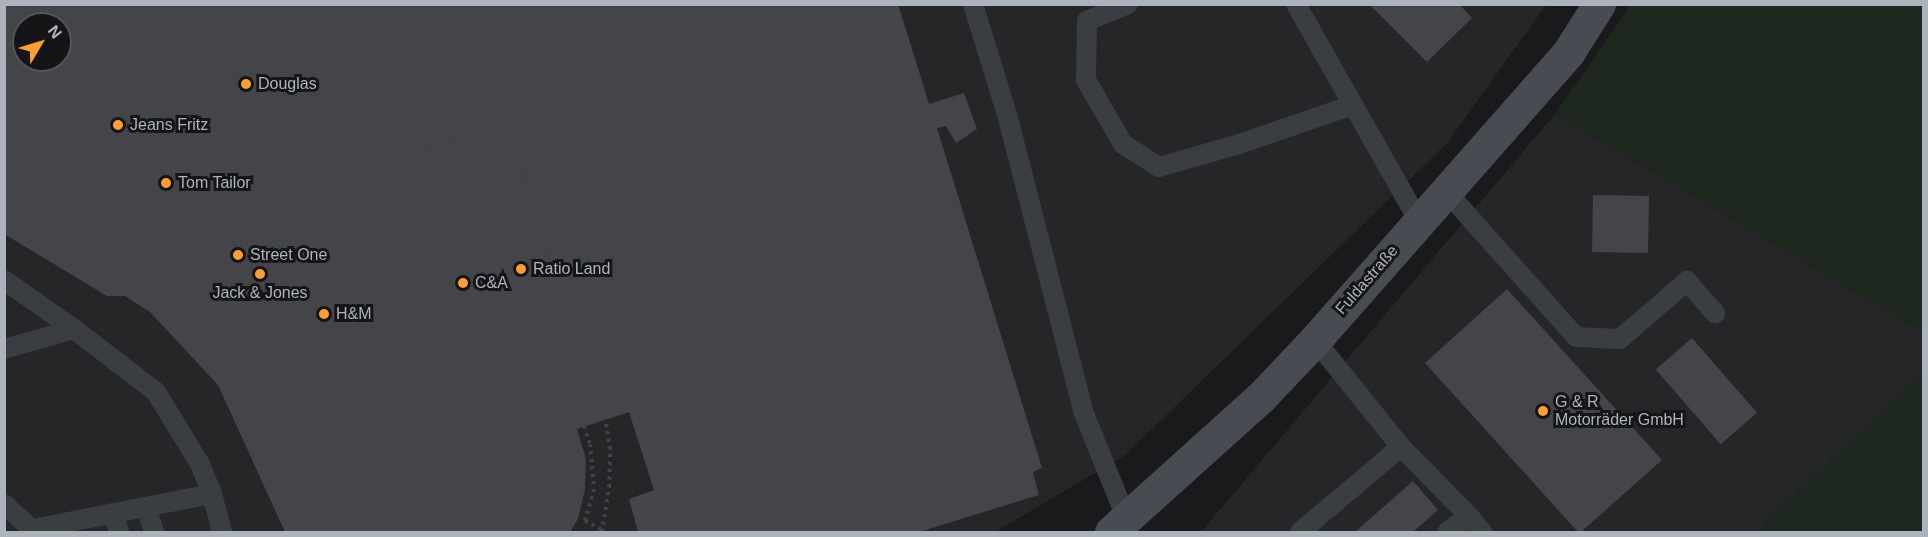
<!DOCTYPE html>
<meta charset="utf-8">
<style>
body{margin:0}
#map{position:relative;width:1928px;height:537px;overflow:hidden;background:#1a1a1c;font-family:Arial,sans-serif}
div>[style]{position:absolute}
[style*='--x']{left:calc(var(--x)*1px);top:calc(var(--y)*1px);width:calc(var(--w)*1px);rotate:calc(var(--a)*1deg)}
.built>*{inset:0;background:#262629}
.green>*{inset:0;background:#1f281f}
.building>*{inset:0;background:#444549;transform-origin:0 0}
.path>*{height:4px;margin-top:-2px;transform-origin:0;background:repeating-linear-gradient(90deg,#404449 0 3px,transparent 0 7.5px)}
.lane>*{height:20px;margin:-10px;padding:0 10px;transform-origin:10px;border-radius:10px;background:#3a3d42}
.secondary>*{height:33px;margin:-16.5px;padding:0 16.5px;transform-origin:16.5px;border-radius:16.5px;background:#484c52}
.dots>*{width:16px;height:16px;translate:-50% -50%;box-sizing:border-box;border:3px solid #151517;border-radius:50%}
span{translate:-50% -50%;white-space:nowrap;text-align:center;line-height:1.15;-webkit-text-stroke:6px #151517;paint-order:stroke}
.poi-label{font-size:16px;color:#acb3bc}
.left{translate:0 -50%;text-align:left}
.street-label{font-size:16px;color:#acb3bc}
.frame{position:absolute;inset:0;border:6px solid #acb3bc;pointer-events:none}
.north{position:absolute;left:12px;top:12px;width:60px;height:60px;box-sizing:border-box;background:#151517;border:2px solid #515459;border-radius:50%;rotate:52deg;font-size:16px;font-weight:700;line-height:24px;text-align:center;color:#acb3bc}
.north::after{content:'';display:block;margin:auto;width:21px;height:27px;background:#fd9e31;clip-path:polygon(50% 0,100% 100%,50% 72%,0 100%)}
</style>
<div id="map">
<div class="built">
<div style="clip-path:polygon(evenodd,4px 5px,1546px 5px,1448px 142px,1124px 456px,995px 532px,5px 532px,4px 5px,24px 24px,60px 24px,60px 60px,24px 60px,24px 24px)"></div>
<div style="clip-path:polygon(1555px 114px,1923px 332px,1923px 371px,1757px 532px,1201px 532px)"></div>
</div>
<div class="green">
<div style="clip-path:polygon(1631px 5px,1923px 5px,1923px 332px,1555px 114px)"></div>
<div style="clip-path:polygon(1923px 371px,1923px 532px,1757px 532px)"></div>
</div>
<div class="building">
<div style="clip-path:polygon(evenodd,4px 4px,898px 4px,929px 104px,964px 93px,977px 129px,956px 143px,946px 126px,937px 128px,1042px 468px,1033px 472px,1039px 495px,919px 532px,638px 532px,629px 499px,654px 490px,629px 412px,577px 429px,586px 459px,585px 489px,578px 519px,570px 532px,285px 532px,218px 385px,150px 312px,125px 296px,107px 296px,4px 234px,4px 4px,24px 24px,60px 24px,60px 60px,24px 60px,24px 24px)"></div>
<div style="clip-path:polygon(1369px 4px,1459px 4px,1472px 18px,1427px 62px)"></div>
<div style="left:1593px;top:195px;width:56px;height:57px;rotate:1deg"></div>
<div style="clip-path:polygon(1507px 289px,1662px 460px,1581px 532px,1578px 532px,1425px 363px)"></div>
<div style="left:1692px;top:338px;width:99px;height:48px;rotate:49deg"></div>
<div style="clip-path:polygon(1413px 481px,1438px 510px,1413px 532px,1355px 532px)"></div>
</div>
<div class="path">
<div style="--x:381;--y:162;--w:133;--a:-16.7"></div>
<div style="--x:508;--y:124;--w:292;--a:73.1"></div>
<div style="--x:593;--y:403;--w:25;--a:111"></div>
<div style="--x:584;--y:426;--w:19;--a:72"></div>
<div style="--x:590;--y:444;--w:45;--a:84.9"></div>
<div style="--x:594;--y:489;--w:33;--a:106"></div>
<div style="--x:585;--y:521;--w:20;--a:27"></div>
<div style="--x:602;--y:532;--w:46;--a:-81.2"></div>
<div style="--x:609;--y:487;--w:38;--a:-88"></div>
<div style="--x:610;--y:449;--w:30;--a:-99"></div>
</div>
<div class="lane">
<div style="--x:973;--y:4;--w:119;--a:72.9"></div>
<div style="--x:1008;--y:118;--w:302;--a:75.6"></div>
<div style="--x:1083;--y:411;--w:118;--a:68"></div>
<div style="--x:1128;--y:4;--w:44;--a:157.5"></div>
<div style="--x:1087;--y:21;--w:59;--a:91"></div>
<div style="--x:1086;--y:80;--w:74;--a:60"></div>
<div style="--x:1123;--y:144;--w:43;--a:32.6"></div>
<div style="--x:1159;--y:167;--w:83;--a:-16"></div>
<div style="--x:1239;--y:144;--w:120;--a:-18.9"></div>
<div style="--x:1296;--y:4;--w:249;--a:60.5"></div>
<div style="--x:1446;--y:191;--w:195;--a:48.3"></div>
<div style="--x:1576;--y:337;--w:44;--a:2.6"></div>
<div style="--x:1620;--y:339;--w:89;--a:-40.9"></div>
<div style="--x:1687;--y:281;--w:43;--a:48.8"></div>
<div style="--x:4;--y:280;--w:85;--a:35"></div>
<div style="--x:74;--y:329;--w:103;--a:37.5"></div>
<div style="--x:156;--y:392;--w:84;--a:58.6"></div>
<div style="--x:200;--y:464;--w:32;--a:68"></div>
<div style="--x:212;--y:494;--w:39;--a:75"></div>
<div style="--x:1315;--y:340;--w:137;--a:51.2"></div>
<div style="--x:1401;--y:447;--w:97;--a:45.4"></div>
<div style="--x:1469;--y:516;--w:27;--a:144"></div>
<div style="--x:4;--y:349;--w:73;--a:-15.9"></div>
<div style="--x:4;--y:504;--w:42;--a:42.1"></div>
<div style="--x:146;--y:507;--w:26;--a:72"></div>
<div style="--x:113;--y:513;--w:20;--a:72"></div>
<div style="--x:1469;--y:516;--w:21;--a:51"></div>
<div style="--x:33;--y:529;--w:182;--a:-11.1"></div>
<div style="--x:1300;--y:532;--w:132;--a:-40.1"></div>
</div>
<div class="secondary">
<div style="--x:1111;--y:532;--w:202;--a:-42"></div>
<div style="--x:1261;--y:397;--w:79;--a:-46.5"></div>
<div style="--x:1315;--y:340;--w:383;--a:-48.6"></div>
<div style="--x:1568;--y:53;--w:58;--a:-57.7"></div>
</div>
<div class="dots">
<div style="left:246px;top:84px;background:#fd9e31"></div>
<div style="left:118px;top:125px;background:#fd9e31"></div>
<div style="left:166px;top:183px;background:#fd9e31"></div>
<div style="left:238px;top:255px;background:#fd9e31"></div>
<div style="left:521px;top:269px;background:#fd9e31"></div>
<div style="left:260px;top:274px;background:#fd9e31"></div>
<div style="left:463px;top:283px;background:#fd9e31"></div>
<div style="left:324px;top:314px;background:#fd9e31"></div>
<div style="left:1543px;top:411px;background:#fd9e31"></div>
</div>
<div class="poi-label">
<span class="left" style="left:258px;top:84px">Douglas</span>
<span class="left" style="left:130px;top:125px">Jeans Fritz</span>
<span class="left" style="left:178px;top:183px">Tom Tailor</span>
<span class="left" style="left:250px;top:255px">Street One</span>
<span class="left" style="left:533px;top:269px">Ratio Land</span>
<span class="left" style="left:475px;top:283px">C&amp;A</span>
<span style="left:260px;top:293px">Jack &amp; Jones</span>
<span class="left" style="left:336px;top:314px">H&amp;M</span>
<span class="left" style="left:1555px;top:411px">G &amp; R<br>Motorräder GmbH</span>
</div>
<div class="street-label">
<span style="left:1367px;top:280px;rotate:-49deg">Fuldastraße</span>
</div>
<div class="frame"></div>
<div class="north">N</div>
</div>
